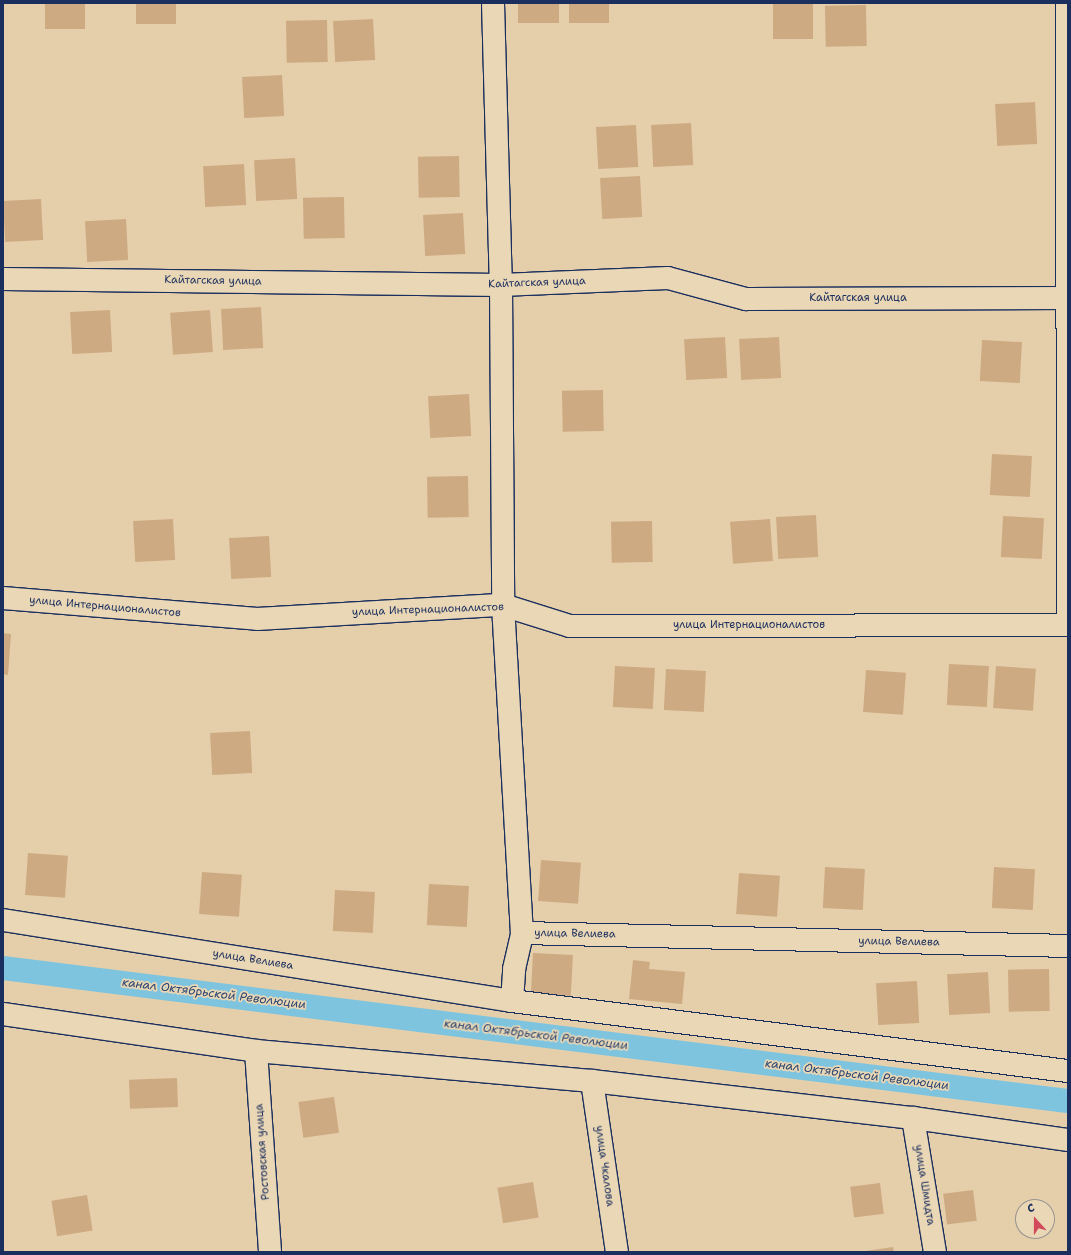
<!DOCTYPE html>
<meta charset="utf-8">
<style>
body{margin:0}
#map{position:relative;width:1071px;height:1255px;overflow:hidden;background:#e5cfab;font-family:"Shantell Sans",sans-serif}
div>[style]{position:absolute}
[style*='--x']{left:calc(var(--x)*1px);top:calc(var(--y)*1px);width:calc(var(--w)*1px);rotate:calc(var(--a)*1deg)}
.canal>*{height:24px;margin:-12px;padding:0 12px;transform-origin:12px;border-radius:12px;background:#7ec4df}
.building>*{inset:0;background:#ceaa83;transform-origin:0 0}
.roads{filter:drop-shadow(1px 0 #1b2f5e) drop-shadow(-1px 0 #1b2f5e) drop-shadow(0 1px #1b2f5e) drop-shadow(0 -1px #1b2f5e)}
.street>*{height:22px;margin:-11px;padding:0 11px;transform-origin:11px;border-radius:11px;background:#ead7b5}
span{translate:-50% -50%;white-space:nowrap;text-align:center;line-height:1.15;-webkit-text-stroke:3.5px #ead7b5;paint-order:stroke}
.street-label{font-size:11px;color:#1b2f5e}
.water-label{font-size:12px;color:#2a4571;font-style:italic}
.frame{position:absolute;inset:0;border:4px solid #1b2f5e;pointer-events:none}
.north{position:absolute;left:1015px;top:1199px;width:40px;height:40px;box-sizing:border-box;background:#ead7b5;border:1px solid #979492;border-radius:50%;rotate:339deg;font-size:11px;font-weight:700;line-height:16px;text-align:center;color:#1b2f5e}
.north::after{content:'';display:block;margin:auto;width:14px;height:18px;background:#d1495b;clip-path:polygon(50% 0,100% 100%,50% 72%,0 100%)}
</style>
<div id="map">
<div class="canal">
<div style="--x:3;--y:968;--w:1073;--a:7.12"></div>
</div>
<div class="building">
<div style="left:45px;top:3px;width:40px;height:26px"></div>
<div style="left:136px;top:3px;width:40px;height:21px"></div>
<div style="left:518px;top:3px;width:41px;height:20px"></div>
<div style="left:569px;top:3px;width:40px;height:20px"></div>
<div style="left:773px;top:3px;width:40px;height:36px"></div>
<div style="left:866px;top:5px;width:41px;height:41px;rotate:89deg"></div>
<div style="left:373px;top:19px;width:41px;height:40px;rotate:87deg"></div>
<div style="left:327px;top:20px;width:42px;height:41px;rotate:89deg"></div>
<div style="left:282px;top:75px;width:41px;height:40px;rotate:87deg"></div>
<div style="left:1035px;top:102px;width:42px;height:40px;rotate:87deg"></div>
<div style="left:691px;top:123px;width:42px;height:40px;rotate:87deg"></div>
<div style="left:636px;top:125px;width:42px;height:40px;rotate:87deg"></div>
<div style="left:459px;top:156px;width:41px;height:41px;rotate:89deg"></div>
<div style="left:295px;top:158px;width:41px;height:41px;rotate:87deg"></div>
<div style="left:244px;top:164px;width:41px;height:41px;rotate:87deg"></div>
<div style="left:640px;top:176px;width:41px;height:40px;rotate:87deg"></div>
<div style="left:344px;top:197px;width:41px;height:41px;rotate:89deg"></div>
<div style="left:41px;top:199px;width:41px;height:38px;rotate:87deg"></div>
<div style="left:463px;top:213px;width:41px;height:40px;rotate:87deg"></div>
<div style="left:126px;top:219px;width:41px;height:41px;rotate:87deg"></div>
<div style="left:261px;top:307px;width:41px;height:40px;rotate:87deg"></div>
<div style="left:110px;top:310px;width:42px;height:40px;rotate:87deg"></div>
<div style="left:210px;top:310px;width:42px;height:40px;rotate:86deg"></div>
<div style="left:725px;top:337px;width:41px;height:41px;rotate:87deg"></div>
<div style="left:779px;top:337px;width:41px;height:40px;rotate:87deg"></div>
<div style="left:982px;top:340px;width:40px;height:41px;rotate:3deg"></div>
<div style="left:603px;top:390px;width:41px;height:41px;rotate:89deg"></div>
<div style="left:469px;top:394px;width:42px;height:41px;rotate:87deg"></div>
<div style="left:992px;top:454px;width:40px;height:41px;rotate:3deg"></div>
<div style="left:468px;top:476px;width:41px;height:41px;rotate:89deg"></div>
<div style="left:816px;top:515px;width:42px;height:40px;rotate:87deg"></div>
<div style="left:1003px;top:516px;width:41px;height:41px;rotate:3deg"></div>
<div style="left:173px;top:519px;width:41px;height:40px;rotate:87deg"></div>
<div style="left:770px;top:519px;width:42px;height:40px;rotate:86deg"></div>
<div style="left:652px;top:521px;width:41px;height:41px;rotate:89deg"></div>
<div style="left:269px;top:536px;width:41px;height:40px;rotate:87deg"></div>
<div style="clip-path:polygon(3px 633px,11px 634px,8px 675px,3px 674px)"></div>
<div style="left:949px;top:664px;width:40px;height:41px;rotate:3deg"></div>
<div style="left:615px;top:666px;width:40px;height:41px;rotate:3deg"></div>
<div style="left:996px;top:666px;width:40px;height:42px;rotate:4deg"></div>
<div style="left:666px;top:669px;width:40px;height:41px;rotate:3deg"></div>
<div style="left:866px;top:670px;width:40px;height:42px;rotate:4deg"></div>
<div style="left:250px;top:731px;width:42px;height:40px;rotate:87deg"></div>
<div style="left:28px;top:853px;width:40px;height:42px;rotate:4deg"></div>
<div style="left:541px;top:860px;width:40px;height:41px;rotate:4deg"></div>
<div style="left:825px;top:867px;width:40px;height:41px;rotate:3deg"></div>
<div style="left:994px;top:867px;width:41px;height:41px;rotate:3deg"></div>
<div style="left:202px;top:872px;width:40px;height:42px;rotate:4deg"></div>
<div style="left:739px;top:873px;width:41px;height:41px;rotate:4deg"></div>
<div style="left:429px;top:884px;width:40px;height:41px;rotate:3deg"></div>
<div style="left:335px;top:890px;width:40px;height:41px;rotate:3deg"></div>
<div style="left:533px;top:953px;width:40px;height:41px;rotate:3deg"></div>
<div style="clip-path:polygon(633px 960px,650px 962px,649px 969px,685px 972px,682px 1004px,629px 999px)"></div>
<div style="left:1049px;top:969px;width:42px;height:41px;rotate:89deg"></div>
<div style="left:988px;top:972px;width:41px;height:41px;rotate:87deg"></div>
<div style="left:917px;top:981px;width:42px;height:41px;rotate:87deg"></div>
<div style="left:177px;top:1078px;width:29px;height:48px;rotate:88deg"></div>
<div style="left:334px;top:1097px;width:36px;height:36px;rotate:82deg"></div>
<div style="left:533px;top:1182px;width:36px;height:36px;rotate:81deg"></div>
<div style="left:880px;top:1183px;width:31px;height:30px;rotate:83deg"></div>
<div style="left:973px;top:1190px;width:31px;height:30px;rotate:83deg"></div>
<div style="left:87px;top:1195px;width:36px;height:36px;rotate:81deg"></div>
<div style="clip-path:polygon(893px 1247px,894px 1252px,865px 1252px,865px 1251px)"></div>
</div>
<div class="roads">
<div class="street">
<div style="--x:493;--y:3;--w:282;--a:88.4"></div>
<div style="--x:501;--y:285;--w:320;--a:89.6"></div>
<div style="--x:503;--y:605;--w:329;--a:86.7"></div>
<div style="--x:1067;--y:3;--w:622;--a:89.91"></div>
<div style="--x:3;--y:279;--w:498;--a:0.7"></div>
<div style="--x:501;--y:285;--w:167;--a:-2.4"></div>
<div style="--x:668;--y:278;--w:81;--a:15.1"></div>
<div style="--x:746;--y:299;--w:322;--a:-0.2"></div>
<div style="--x:3;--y:598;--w:255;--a:4.7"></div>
<div style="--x:257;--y:619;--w:246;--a:-3.3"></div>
<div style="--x:503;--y:605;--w:70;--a:17.4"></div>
<div style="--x:570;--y:626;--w:498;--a:-0.1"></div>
<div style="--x:3;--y:920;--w:515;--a:9.04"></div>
<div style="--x:512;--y:1001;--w:32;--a:-86"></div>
<div style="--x:514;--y:969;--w:37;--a:-77"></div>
<div style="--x:522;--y:933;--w:546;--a:1.36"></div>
<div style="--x:512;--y:1001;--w:560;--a:7.18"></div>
<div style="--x:3;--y:1014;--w:256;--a:8.3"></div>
<div style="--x:256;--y:1051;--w:337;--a:5.1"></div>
<div style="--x:592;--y:1081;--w:323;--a:6.6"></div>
<div style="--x:913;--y:1118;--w:157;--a:8.1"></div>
<div style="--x:256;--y:1051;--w:201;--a:86"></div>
<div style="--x:592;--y:1081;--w:173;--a:81.7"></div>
<div style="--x:913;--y:1118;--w:136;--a:80.7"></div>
</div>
</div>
<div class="street-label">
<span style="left:213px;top:281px;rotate:1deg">Кайтагская улица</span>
<span style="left:537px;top:283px;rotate:-2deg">Кайтагская улица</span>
<span style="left:858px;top:298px">Кайтагская улица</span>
<span style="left:105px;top:607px;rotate:5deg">улица Интернационалистов</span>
<span style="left:428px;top:610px;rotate:-2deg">улица Интернационалистов</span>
<span style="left:749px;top:625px">улица Интернационалистов</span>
<span style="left:575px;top:934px;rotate:1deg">улица Велиева</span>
<span style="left:899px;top:942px;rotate:1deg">улица Велиева</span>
<span style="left:253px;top:960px;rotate:9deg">улица Велиева</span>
<span style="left:263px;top:1152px;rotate:-94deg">Ростовская улица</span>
<span style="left:604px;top:1166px;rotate:82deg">улица Чкалова</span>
<span style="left:924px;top:1185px;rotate:81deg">улица Шмидта</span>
</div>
<div class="water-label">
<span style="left:214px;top:994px;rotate:7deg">канал Октябрьской Революции</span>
<span style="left:536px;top:1035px;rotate:7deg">канал Октябрьской Революции</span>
<span style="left:857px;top:1075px;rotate:7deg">канал Октябрьской Революции</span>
</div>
<div class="frame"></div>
<div class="north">С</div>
</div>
